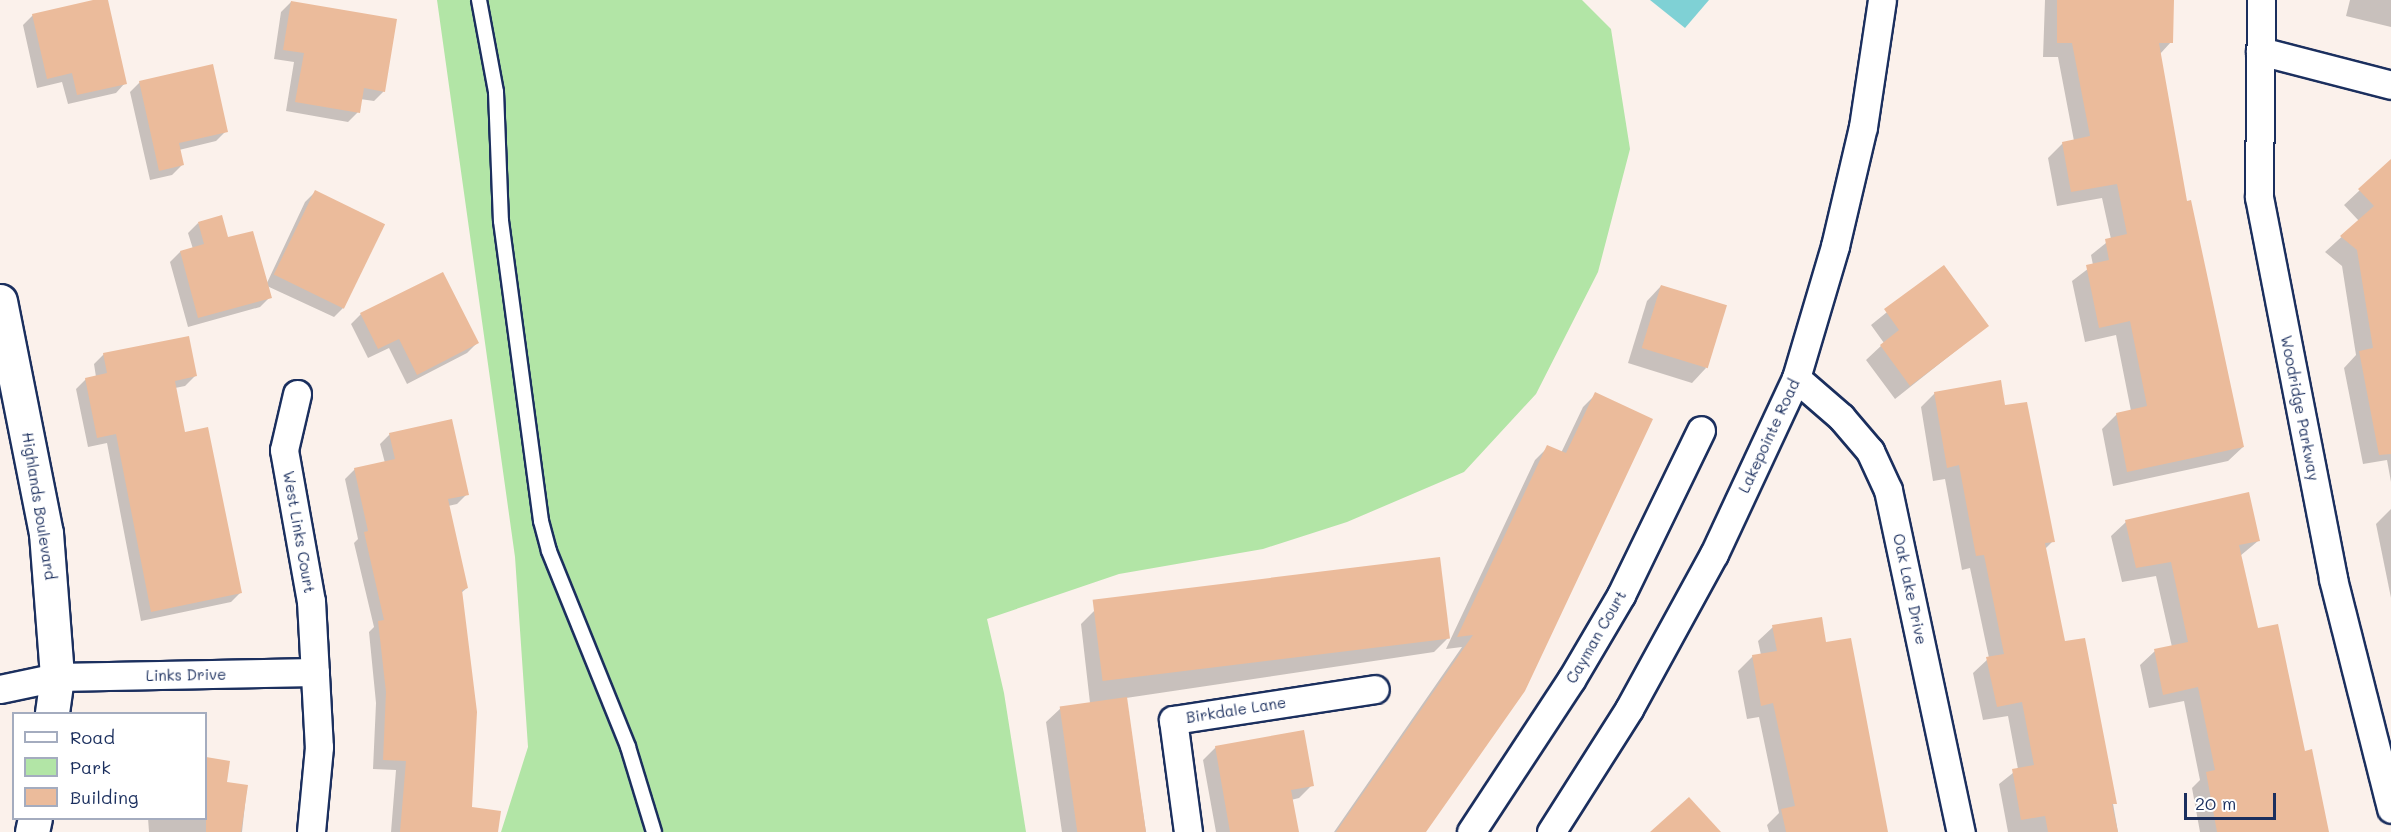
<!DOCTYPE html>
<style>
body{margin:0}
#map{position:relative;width:2391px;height:832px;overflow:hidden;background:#fbf1eb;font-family:Mali,sans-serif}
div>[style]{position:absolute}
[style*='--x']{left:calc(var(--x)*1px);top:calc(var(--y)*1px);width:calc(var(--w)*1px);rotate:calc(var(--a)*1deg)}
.green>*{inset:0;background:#b2e5a6}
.water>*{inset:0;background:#7fd1d5}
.shadow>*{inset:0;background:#0003}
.building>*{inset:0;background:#ebbb9b;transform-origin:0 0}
.roads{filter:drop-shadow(2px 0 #1b2f5e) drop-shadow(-2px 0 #1b2f5e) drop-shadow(0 2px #1b2f5e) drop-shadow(0 -2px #1b2f5e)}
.lane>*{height:14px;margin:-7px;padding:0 7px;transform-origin:7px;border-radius:7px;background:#fff}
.street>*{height:27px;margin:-13.5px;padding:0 13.5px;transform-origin:13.5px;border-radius:13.5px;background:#fff}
.secondary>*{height:33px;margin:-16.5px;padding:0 16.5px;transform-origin:16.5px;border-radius:16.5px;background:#fff}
span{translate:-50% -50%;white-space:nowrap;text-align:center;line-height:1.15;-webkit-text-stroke:4.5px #fff;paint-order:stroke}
.street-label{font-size:15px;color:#1b2f5e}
.legend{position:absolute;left:12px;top:712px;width:195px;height:108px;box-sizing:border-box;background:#fff;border:2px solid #a4acbf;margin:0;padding:8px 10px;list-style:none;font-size:18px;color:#1b2f5e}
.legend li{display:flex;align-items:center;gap:12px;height:30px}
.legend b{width:30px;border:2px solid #a4acbf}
.scale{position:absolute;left:2184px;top:793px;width:92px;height:27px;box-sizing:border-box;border:3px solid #1b2f5e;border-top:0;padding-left:8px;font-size:18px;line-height:21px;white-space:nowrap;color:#1b2f5e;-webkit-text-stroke:4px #fff;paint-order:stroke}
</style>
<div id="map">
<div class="green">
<div style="clip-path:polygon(437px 0,1582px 0,1611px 29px,1630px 149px,1598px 272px,1536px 394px,1464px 472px,1347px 522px,1263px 549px,1119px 574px,987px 619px,1004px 693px,1026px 832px,501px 832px,528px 747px,515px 557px)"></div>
</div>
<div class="water">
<div style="clip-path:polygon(1650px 0,1709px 0,1685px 28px)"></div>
</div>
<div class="shadow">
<div style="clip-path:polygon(107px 0,125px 83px,116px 93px,68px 104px,62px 82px,37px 88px,23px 25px,33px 15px)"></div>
<div style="clip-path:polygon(2045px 0,2172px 0,2171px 42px,2160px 54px,2186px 202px,2243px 447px,2228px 461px,2113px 486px,2102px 429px,2117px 414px,2131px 411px,2116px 335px,2085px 342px,2072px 281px,2093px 265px,2091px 255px,2111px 239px,2102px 198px,2057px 206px,2048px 158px,2063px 143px,2074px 141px,2058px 57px,2043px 57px)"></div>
<div style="clip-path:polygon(2350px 0,2391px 0,2391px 27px,2346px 16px)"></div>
<div style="clip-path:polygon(291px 2px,384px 91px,374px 101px,360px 99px,358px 112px,348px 122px,286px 111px,294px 62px,274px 59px,281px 12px)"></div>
<div style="clip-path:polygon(140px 82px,226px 131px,216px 141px,179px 150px,182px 165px,172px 175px,150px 180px,130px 92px)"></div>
<div style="clip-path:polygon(2391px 161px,2391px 482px,2387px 460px,2363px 464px,2344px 368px,2356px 355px,2342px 266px,2325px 252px,2359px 221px,2344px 205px)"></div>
<div style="clip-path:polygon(315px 192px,344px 307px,334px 317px,267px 286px,270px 297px,260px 307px,188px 327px,170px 262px,180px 252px,193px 249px,188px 233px,198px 223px,227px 239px,266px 285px,305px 202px)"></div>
<div style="clip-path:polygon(1943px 267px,1987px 326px,1895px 399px,1866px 360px,1884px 343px,1871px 325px)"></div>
<div style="clip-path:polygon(1661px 286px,1706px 368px,1692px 383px,1628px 363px,1647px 301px)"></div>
<div style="clip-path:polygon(361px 314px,477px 343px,467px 353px,407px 384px,389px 348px,368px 358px,351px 324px)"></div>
<div style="clip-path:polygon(104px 354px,195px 376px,185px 386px,175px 388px,184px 434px,241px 592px,231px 602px,141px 621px,107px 443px,88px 447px,76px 389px,86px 379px,96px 377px,94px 364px)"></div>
<div style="clip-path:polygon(1935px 393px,2004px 407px,2053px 541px,2045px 549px,2064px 643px,2084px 639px,2118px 832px,2008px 832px,1999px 784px,2018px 769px,2008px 716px,1983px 720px,1973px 673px,1989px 658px,1970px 568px,1962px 570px,1945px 479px,1933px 481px,1921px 407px)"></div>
<div style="clip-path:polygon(1596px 394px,1425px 832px,1334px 832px,1462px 647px,1446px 649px,1535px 460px,1548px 447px,1561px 453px,1583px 407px)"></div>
<div style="clip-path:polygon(390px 434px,467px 494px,457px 504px,448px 506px,467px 588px,461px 593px,471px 808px,497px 832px,391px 832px,396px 770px,373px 769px,376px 703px,369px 632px,374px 627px,354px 543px,358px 539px,345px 479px,355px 469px,385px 463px,380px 444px)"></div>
<div style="clip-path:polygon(2391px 509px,2391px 598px,2376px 524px)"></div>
<div style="clip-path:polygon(2126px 522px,2258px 541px,2240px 556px,2257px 629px,2304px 753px,2328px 832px,2200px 832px,2192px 788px,2200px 780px,2184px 701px,2149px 708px,2140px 665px,2155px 651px,2172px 647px,2156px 576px,2122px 582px,2111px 536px)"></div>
<div style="clip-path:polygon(1095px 610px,1448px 638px,1434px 652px,1126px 698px,1146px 832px,1062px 832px,1046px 722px,1061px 708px,1090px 703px,1081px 624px)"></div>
<div style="clip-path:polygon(1773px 627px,1825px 644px,1887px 832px,1769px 832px,1767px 825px,1779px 813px,1759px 717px,1747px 719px,1738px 671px,1753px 656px,1761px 655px,1758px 641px)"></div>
<div style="clip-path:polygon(1216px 747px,1312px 785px,1299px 798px,1291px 800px,1297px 832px,1216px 832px,1203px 760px)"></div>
<div style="clip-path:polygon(206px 759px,228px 762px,225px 783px,247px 786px,242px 832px,149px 832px,148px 818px,206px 818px)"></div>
</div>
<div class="building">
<div style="clip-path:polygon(93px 0,108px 0,127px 84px,77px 95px,72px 73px,47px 79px,32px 14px)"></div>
<div style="clip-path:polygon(2057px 0,2174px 0,2173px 43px,2159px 43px,2187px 201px,2191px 200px,2244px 447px,2127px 472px,2116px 413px,2147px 406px,2130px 321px,2099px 328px,2086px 265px,2109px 260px,2105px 239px,2127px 234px,2117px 184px,2071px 192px,2062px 142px,2090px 136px,2072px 43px,2057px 43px)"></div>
<div style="clip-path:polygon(291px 1px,397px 19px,385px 92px,364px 88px,360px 113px,295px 102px,304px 53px,283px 50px)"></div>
<div style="clip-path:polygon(213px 64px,228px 132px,179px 143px,184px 165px,159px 171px,139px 81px)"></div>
<div style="clip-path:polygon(2391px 159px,2391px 454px,2379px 455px,2359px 351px,2373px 348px,2357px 250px,2340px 236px,2374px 206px,2358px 189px)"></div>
<div style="left:315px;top:190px;width:78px;height:94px;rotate:26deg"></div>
<div style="clip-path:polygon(222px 215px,228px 237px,253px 231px,272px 298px,198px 318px,180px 251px,204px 244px,198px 222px)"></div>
<div style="clip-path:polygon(1944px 265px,1989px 326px,1910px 386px,1880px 345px,1899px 330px,1884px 309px)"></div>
<div style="clip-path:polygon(443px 272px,479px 343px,417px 375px,399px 339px,378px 349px,360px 313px)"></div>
<div style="left:1661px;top:285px;width:69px;height:66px;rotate:17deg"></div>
<div style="clip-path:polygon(189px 336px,197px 376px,175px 381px,185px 432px,208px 427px,242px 593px,151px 612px,116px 434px,97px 438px,85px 378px,107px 373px,103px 353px)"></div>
<div style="clip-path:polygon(2001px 380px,2005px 405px,2027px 402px,2055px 542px,2045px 543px,2065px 641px,2085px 638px,2117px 804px,2112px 804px,2118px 832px,2048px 832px,2045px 816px,2021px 820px,2012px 769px,2034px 765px,2022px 702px,1997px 707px,1986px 657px,2004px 654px,1984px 555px,1976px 556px,1959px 465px,1947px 468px,1934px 392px)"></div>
<div style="clip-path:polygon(1595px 392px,1653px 419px,1525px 691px,1426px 832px,1336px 832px,1473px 635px,1457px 637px,1547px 445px,1566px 453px)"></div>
<div style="clip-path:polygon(452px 419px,469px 495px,448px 499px,468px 588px,462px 590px,477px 712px,472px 807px,501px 811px,498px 832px,400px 832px,406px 761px,383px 760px,386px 692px,378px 621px,384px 620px,364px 532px,368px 531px,354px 468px,395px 459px,389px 433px)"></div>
<div style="clip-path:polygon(2249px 492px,2260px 541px,2239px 545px,2258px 628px,2278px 624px,2305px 751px,2312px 749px,2329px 832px,2217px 832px,2206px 772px,2215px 770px,2198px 687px,2163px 695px,2154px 649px,2188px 642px,2171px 562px,2136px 568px,2125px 520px)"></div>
<div style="left:1440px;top:557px;width:82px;height:350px;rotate:83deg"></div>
<div style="clip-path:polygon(1822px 617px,1826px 642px,1851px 638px,1888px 832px,1786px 832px,1781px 809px,1795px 806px,1773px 703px,1761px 706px,1752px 655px,1777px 651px,1772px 625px)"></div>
<div style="left:1127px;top:697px;width:136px;height:68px;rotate:82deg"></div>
<div style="clip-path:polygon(1304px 730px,1314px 786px,1291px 790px,1299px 832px,1230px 832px,1215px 746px)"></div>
<div style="clip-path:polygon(206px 757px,230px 761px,227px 782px,248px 785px,241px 832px,206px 832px)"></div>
<div style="clip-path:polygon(1689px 797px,1721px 832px,1650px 832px)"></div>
</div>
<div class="roads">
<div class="lane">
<div style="--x:479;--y:0;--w:94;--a:79.5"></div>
<div style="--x:496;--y:92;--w:129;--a:87.8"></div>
<div style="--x:501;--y:221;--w:303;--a:82.4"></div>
<div style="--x:541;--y:521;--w:31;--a:75"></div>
<div style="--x:549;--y:551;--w:211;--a:68"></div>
<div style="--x:628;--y:747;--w:89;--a:73"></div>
</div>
<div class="street">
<div style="--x:2261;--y:0;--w:197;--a:90.6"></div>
<div style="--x:2259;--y:197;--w:389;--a:79"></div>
<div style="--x:2333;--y:579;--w:237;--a:75.8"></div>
<div style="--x:2260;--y:51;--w:135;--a:14.5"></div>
<div style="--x:1796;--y:378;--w:60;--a:40.9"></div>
<div style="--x:1841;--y:417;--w:45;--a:49.5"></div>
<div style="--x:1870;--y:451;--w:43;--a:65.2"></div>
<div style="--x:1888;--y:490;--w:350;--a:78"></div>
<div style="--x:297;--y:394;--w:57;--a:103.1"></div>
<div style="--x:284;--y:450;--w:153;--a:79.9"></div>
<div style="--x:311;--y:601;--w:146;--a:86.9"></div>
<div style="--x:319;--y:747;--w:85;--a:95.4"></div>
<div style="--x:0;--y:689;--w:58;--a:-11.9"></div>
<div style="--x:57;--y:677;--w:258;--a:-1.1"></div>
<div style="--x:1188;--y:832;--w:113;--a:-97.6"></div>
<div style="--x:1173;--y:720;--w:204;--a:-8.7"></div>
<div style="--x:1471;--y:832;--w:182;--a:-56.7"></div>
<div style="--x:1571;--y:680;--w:99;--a:-59.5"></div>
<div style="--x:1621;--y:595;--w:183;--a:-64.1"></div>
<div style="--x:1551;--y:832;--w:146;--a:-57.6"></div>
<div style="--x:1629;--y:709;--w:177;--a:-61.3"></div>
<div style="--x:1714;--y:554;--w:194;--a:-65"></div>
<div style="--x:1796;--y:378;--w:138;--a:-73.5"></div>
<div style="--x:1835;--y:246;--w:122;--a:-76.8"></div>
<div style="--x:1863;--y:127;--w:128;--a:-81.5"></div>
</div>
<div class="secondary">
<div style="--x:0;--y:301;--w:237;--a:78.8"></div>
<div style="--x:46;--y:533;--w:144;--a:85.6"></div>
<div style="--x:57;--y:677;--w:37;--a:98"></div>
<div style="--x:32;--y:832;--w:14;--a:-78"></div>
</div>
</div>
<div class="street-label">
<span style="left:2300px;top:408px;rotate:79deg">Woodridge Parkway</span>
<span style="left:1769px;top:436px;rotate:-65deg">Lakepointe Road</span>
<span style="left:39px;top:506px;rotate:81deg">Highlands Boulevard</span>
<span style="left:299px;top:532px;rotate:80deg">West Links Court</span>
<span style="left:1910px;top:589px;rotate:78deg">Oak Lake Drive</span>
<span style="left:1596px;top:637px;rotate:-60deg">Cayman Court</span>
<span style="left:186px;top:675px;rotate:-1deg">Links Drive</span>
<span style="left:1236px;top:710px;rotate:-9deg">Birkdale Lane</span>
</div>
<ul class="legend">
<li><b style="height:8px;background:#fff"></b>Road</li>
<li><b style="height:16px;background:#b2e5a6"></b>Park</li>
<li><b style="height:16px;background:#ebbb9b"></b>Building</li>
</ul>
<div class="scale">20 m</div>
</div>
